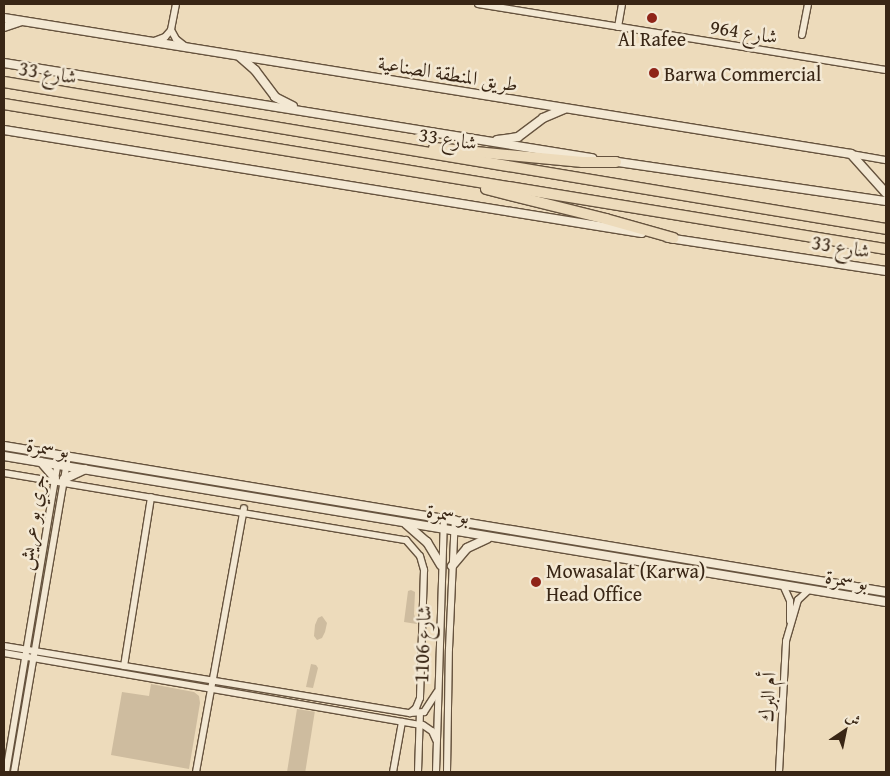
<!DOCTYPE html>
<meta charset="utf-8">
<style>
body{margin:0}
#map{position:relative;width:890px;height:776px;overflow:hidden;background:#eddbbb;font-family:"Gentium Book Plus",Amiri,serif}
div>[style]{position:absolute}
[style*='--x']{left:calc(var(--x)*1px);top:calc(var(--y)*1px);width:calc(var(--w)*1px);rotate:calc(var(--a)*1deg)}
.green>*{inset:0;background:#cebc9f;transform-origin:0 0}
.roads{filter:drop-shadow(1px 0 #66533e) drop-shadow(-1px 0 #66533e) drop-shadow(0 1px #66533e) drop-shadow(0 -1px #66533e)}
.minor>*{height:6px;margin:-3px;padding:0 3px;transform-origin:3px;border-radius:3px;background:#f3e8d3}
.tertiary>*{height:8px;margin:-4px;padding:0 4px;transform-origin:4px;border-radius:4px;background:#f3e8d3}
.trunk>*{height:10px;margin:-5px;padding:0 5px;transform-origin:5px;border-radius:5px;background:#eddbbb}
.dots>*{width:14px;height:14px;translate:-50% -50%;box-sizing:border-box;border:2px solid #f3e8d3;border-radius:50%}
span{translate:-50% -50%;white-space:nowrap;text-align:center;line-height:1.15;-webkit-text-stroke:5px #f3e8d3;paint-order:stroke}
.street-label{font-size:20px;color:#392615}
.poi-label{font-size:20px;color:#392615}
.left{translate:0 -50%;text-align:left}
.frame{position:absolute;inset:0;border:5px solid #392615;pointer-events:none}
.north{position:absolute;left:820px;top:706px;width:50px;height:50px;-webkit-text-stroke:4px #f3e8d3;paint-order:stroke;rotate:34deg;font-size:14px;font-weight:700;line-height:20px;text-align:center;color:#392615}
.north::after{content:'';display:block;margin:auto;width:18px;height:22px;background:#392615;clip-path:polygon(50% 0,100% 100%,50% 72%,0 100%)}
</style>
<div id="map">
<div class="green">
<div style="clip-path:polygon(411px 590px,415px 592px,414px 614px,417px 624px,404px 622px,408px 591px)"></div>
<div style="clip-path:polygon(322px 616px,327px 623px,325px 632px,322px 638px,317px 640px,314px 636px,315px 625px,318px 618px)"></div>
<div style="clip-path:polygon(311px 664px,316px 665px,318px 668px,313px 688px,306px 687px)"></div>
<div style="clip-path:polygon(151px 684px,194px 692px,199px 696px,200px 703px,189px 769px,111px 755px,122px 692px,149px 696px)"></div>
<div style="left:297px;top:709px;width:18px;height:64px;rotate:9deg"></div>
</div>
<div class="roads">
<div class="minor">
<div style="--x:176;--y:4;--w:26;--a:101"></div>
<div style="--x:171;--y:30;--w:10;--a:61"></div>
<div style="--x:176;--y:39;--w:11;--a:38"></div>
<div style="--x:478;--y:4;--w:413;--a:9.2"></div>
<div style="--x:618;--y:27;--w:23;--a:-80"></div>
<div style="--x:802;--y:35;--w:32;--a:-79"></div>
<div style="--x:154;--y:41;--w:12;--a:-20"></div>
<div style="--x:165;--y:37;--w:9;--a:-49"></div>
<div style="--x:851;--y:154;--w:36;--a:10"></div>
<div style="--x:4;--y:473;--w:408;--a:9.5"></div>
<div style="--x:406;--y:540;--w:21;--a:49"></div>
<div style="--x:420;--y:556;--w:15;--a:74"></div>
<div style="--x:424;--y:570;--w:128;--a:91.8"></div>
<div style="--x:420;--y:698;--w:11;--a:112"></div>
<div style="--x:416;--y:708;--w:8;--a:140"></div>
<div style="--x:783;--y:585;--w:17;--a:66"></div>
<div style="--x:790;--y:601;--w:20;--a:90"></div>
<div style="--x:4;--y:646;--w:411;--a:9.4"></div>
<div style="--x:410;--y:713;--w:14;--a:-4"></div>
<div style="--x:424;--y:712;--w:24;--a:-57"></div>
<div style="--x:4;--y:653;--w:425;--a:9.8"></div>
<div style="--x:423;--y:725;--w:11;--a:34"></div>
<div style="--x:432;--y:731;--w:10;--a:66"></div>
<div style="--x:124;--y:666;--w:171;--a:-80.9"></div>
<div style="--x:6;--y:772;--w:321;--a:-80.5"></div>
<div style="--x:14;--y:772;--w:321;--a:-80.3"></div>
<div style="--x:196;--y:772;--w:268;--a:-79.7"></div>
<div style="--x:393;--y:772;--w:51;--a:-79.8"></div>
<div style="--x:418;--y:772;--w:59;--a:-88.1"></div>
<div style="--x:436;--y:772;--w:255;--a:-88.2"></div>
<div style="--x:447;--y:772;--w:123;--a:-89.1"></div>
<div style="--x:449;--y:649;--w:130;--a:-87.4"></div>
<div style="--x:779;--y:772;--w:131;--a:-86.9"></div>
<div style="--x:786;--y:641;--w:43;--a:-73.7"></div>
<div style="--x:798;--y:600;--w:16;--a:-43"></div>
</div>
<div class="tertiary">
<div style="--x:4;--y:18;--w:858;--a:9.12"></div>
<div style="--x:851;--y:154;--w:52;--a:48.1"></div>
<div style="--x:4;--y:27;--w:18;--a:-19"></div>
<div style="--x:240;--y:57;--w:20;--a:41"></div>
<div style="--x:255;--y:70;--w:34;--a:53"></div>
<div style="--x:275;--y:97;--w:20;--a:27"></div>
<div style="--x:4;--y:63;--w:596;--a:9.18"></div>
<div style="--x:4;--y:130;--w:646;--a:9.17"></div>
<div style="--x:497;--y:140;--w:21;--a:-8"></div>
<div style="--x:518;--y:137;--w:31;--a:-37"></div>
<div style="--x:543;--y:118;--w:23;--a:-23"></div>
<div style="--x:611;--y:161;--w:278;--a:8.3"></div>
<div style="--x:668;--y:238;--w:220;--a:8.6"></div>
<div style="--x:4;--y:446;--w:894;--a:9.4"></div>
<div style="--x:4;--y:456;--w:894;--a:9.4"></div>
<div style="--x:41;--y:462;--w:21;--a:49"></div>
<div style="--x:64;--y:479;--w:23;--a:-25"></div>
<div style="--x:406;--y:524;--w:28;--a:41"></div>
<div style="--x:427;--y:542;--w:27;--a:59"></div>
<div style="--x:452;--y:566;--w:23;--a:-50"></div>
<div style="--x:467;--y:548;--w:23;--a:-25"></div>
</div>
<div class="trunk">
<div style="--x:4;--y:82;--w:894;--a:9.46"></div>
<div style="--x:4;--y:104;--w:894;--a:9.34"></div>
<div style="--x:434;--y:148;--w:149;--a:5.4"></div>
<div style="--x:582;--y:162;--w:34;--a:0"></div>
<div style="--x:486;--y:189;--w:124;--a:14"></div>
<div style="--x:606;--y:219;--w:70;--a:15.8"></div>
</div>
</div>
<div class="dots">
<div style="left:652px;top:18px;background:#8f2418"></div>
<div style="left:654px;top:73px;background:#8f2418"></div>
<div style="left:536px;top:582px;background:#8f2418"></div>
</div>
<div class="street-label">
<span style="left:744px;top:31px;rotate:9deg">شارع 964</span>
<span style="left:48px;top:72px;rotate:9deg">شارع 33</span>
<span style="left:448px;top:73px;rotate:9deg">طريق المنطقة الصناعية</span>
<span style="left:448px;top:138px;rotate:9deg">شارع 33</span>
<span style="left:841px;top:246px;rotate:9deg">شارع 33</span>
<span style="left:48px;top:447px;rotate:9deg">بو سمرة</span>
<span style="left:448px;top:513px;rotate:9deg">بو سمرة</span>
<span style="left:31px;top:522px;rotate:-81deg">جري بو عريش</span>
<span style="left:847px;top:579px;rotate:10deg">بو سمرة</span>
<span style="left:422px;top:644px;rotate:-88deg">شارع 1106</span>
<span style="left:767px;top:697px;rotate:-87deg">أم البرك</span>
</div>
<div class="poi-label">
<span style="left:652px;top:38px">Al Rafee</span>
<span class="left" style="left:664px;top:73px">Barwa Commercial</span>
<span class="left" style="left:546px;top:582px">Mowasalat (Karwa)<br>Head Office</span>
</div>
<div class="frame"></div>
<div class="north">ش</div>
</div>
